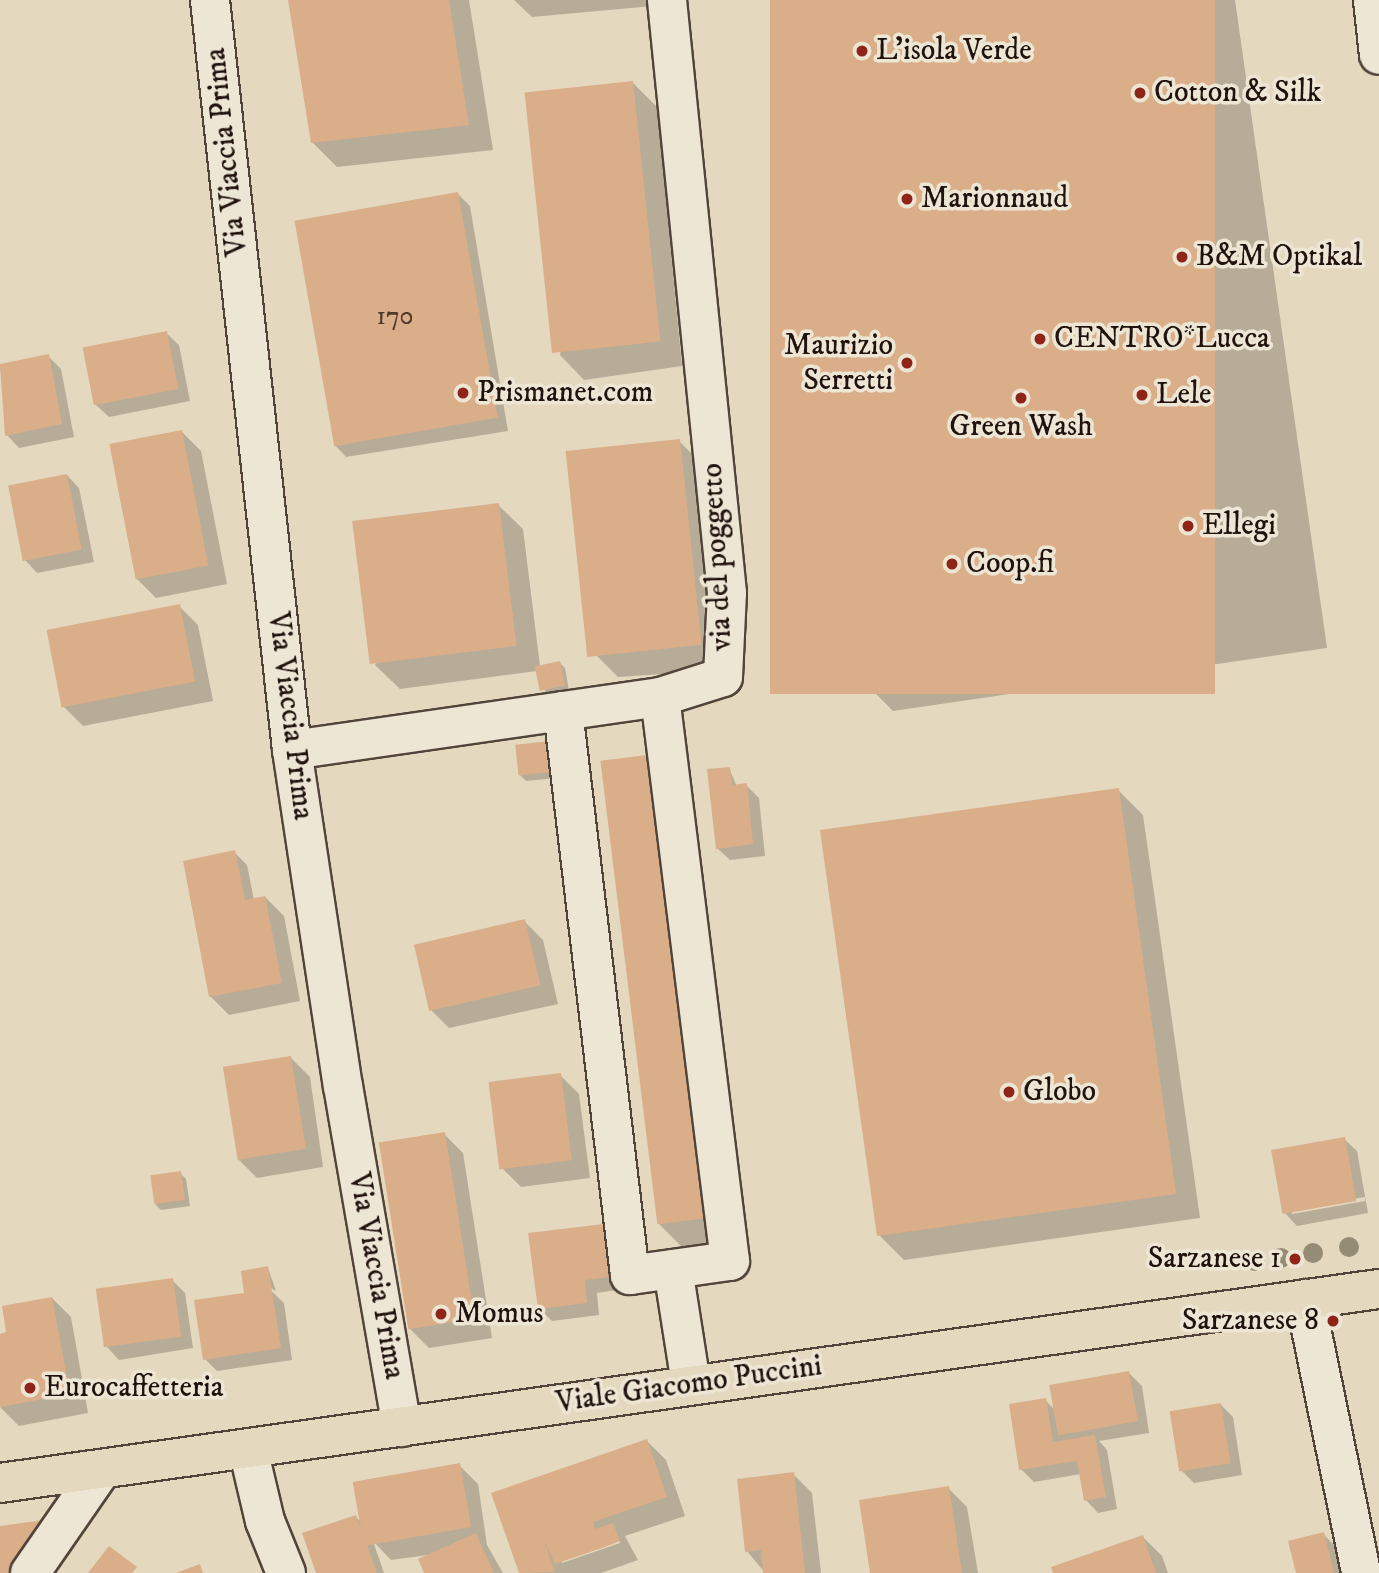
<!DOCTYPE html>
<style>
body{margin:0}
#map{position:relative;width:1379px;height:1573px;overflow:hidden;background:#e4d8bf;font-family:"IM FELL DW Pica",serif}
div>[style]{position:absolute}
[style*='--x']{left:calc(var(--x)*1px);top:calc(var(--y)*1px);width:calc(var(--w)*1px);rotate:calc(var(--a)*1deg)}
.shadow>*{inset:0;background:#0003}
.building>*{inset:0;background:#dbae8a;transform-origin:0 0}
.roads{filter:drop-shadow(2px 0 #52443a) drop-shadow(-2px 0 #52443a) drop-shadow(0 2px #52443a) drop-shadow(0 -2px #52443a)}
.minor>*{height:38px;margin:-19px;padding:0 19px;transform-origin:19px;border-radius:19px;background:#ede6d5}
.major>*{height:38px;margin:-19px;padding:0 19px;transform-origin:19px;border-radius:19px;background:#e4d8bf}
.trees>*{width:20px;height:20px;margin:-10px;border-radius:50%;background:#958c76}
.dots>*{width:19px;height:19px;translate:-50% -50%;box-sizing:border-box;border:4px solid #ede6d5;border-radius:50%}
span{translate:-50% -50%;white-space:nowrap;text-align:center;line-height:1.15;-webkit-text-stroke:7px #ede6d5;paint-order:stroke}
.number-label{font-size:26px;color:#50392c}
.number-label span{-webkit-text-stroke-width:0}
.poi-label{font-size:30px;color:#21120d}
.left{translate:0 -50%;text-align:left}
.right{translate:-100% -50%;text-align:right}
.street-label{font-size:30px;color:#21120d}
</style>
<div id="map">
<div class="shadow">
<div style="clip-path:polygon(290px 0,469px 0,493px 150px,337px 167px,313px 143px)"></div>
<div style="clip-path:polygon(514px 0,652px 0,653px 6px,532px 17px)"></div>
<div style="clip-path:polygon(772px 0,1235px 0,1327px 648px,893px 711px,868px 686px)"></div>
<div style="clip-path:polygon(632px 82px,657px 107px,682px 366px,584px 380px,560px 355px)"></div>
<div style="clip-path:polygon(458px 194px,470px 206px,508px 431px,346px 457px,334px 444px)"></div>
<div style="clip-path:polygon(166px 333px,179px 345px,190px 401px,109px 417px,96px 405px,85px 349px)"></div>
<div style="clip-path:polygon(48px 356px,61px 369px,74px 437px,19px 448px,7px 435px,0 365px)"></div>
<div style="clip-path:polygon(182px 432px,201px 451px,227px 584px,156px 598px,137px 579px)"></div>
<div style="clip-path:polygon(679px 441px,704px 466px,724px 670px,618px 677px,593px 652px)"></div>
<div style="clip-path:polygon(67px 475px,79px 488px,94px 562px,37px 573px,25px 560px)"></div>
<div style="clip-path:polygon(498px 505px,523px 529px,540px 666px,559px 662px,565px 668px,569px 691px,547px 696px,537px 671px,400px 689px,375px 665px)"></div>
<div style="clip-path:polygon(179px 606px,198px 625px,213px 701px,83px 726px,64px 707px)"></div>
<div style="clip-path:polygon(517px 746px,568px 777px,526px 781px,520px 775px)"></div>
<div style="clip-path:polygon(602px 763px,735px 1242px,683px 1248px,658px 1223px)"></div>
<div style="clip-path:polygon(729px 768px,737px 787px,746px 785px,759px 798px,765px 856px,730px 860px,717px 848px)"></div>
<div style="clip-path:polygon(1118px 790px,1143px 815px,1200px 1218px,904px 1260px,879px 1235px)"></div>
<div style="clip-path:polygon(234px 852px,247px 865px,254px 900px,265px 897px,284px 916px,300px 1001px,229px 1015px,210px 996px)"></div>
<div style="clip-path:polygon(524px 921px,543px 940px,558px 1004px,449px 1028px,430px 1009px)"></div>
<div style="clip-path:polygon(291px 1058px,310px 1077px,323px 1167px,257px 1178px,238px 1159px)"></div>
<div style="clip-path:polygon(560px 1075px,579px 1094px,590px 1178px,521px 1187px,502px 1168px)"></div>
<div style="clip-path:polygon(444px 1134px,463px 1153px,492px 1338px,429px 1348px,410px 1329px)"></div>
<div style="clip-path:polygon(evenodd,1344px 1139px,1357px 1151px,1368px 1213px,1297px 1226px,1285px 1213px,1344px 1139px,1365px 1197px,1365px 1201px,1292px 1214px,1292px 1210px,1365px 1197px)"></div>
<div style="clip-path:polygon(180px 1173px,186px 1179px,190px 1206px,161px 1210px,155px 1204px)"></div>
<div style="clip-path:polygon(611px 1224px,630px 1288px,597px 1293px,599px 1315px,552px 1321px,539px 1308px)"></div>
<div style="clip-path:polygon(268px 1268px,276px 1291px,264px 1284px,284px 1303px,292px 1360px,217px 1371px,205px 1359px)"></div>
<div style="clip-path:polygon(172px 1280px,185px 1293px,193px 1348px,119px 1360px,107px 1347px)"></div>
<div style="clip-path:polygon(52px 1298px,71px 1317px,88px 1413px,19px 1426px,0 1407px,0 1335px,8px 1334px)"></div>
<div style="clip-path:polygon(1129px 1373px,1142px 1386px,1149px 1433px,1099px 1441px,1107px 1450px,1117px 1509px,1098px 1513px,1086px 1500px,1081px 1474px,1034px 1482px,1021px 1469px,1045px 1400px,1055px 1410px)"></div>
<div style="clip-path:polygon(1221px 1405px,1233px 1417px,1242px 1475px,1194px 1483px,1182px 1471px)"></div>
<div style="clip-path:polygon(evenodd,647px 1441px,666px 1460px,685px 1516px,625px 1536px,638px 1560px,601px 1573px,521px 1573px,493px 1494px,647px 1441px,619px 1540px,620px 1543px,562px 1563px,562px 1559px,619px 1540px)"></div>
<div style="clip-path:polygon(459px 1465px,478px 1484px,487px 1545px,503px 1573px,426px 1573px,428px 1555px,391px 1560px,373px 1541px,384px 1573px,318px 1573px,356px 1517px,369px 1530px)"></div>
<div style="clip-path:polygon(793px 1474px,812px 1493px,821px 1573px,765px 1573px,747px 1551px)"></div>
<div style="clip-path:polygon(948px 1488px,967px 1507px,978px 1573px,872px 1573px)"></div>
<div style="clip-path:polygon(1323px 1534px,1336px 1547px,1342px 1573px,1298px 1573px)"></div>
<div style="clip-path:polygon(1143px 1537px,1162px 1556px,1168px 1573px,1055px 1573px)"></div>
</div>
<div class="building">
<div style="clip-path:polygon(288px 0,449px 0,469px 125px,311px 143px)"></div>
<div style="left:770px;top:0;width:445px;height:694px"></div>
<div style="left:633px;top:81px;width:262px;height:109px;rotate:84deg"></div>
<div style="left:458px;top:192px;width:229px;height:166px;rotate:80deg"></div>
<div style="left:167px;top:331px;width:59px;height:86px;rotate:79deg"></div>
<div style="clip-path:polygon(49px 354px,62px 424px,5px 436px,0 364px)"></div>
<div style="left:182px;top:430px;width:138px;height:74px;rotate:79deg"></div>
<div style="left:680px;top:439px;width:207px;height:115px;rotate:84deg"></div>
<div style="left:67px;top:474px;width:77px;height:60px;rotate:79deg"></div>
<div style="left:499px;top:503px;width:144px;height:148px;rotate:83deg"></div>
<div style="left:180px;top:604px;width:79px;height:136px;rotate:79deg"></div>
<div style="left:560px;top:661px;width:25px;height:26px;rotate:78deg"></div>
<div style="left:560px;top:740px;width:31px;height:45px;rotate:84deg"></div>
<div style="left:655px;top:754px;width:467px;height:55px;rotate:83deg"></div>
<div style="clip-path:polygon(730px 767px,732px 785px,747px 783px,753px 844px,716px 849px,707px 769px)"></div>
<div style="left:1119px;top:788px;width:410px;height:302px;rotate:82deg"></div>
<div style="clip-path:polygon(235px 850px,245px 900px,265px 896px,282px 983px,209px 997px,183px 861px)"></div>
<div style="left:525px;top:919px;width:68px;height:114px;rotate:77deg"></div>
<div style="left:291px;top:1056px;width:94px;height:69px;rotate:81deg"></div>
<div style="left:561px;top:1073px;width:88px;height:73px;rotate:83deg"></div>
<div style="left:445px;top:1132px;width:189px;height:67px;rotate:81deg"></div>
<div style="left:1345px;top:1137px;width:65px;height:75px;rotate:80deg"></div>
<div style="left:181px;top:1171px;width:29px;height:31px;rotate:82deg"></div>
<div style="clip-path:polygon(612px 1223px,618px 1276px,585px 1280px,587px 1303px,538px 1309px,528px 1233px)"></div>
<div style="clip-path:polygon(268px 1266px,281px 1348px,203px 1360px,194px 1300px,244px 1293px,241px 1271px)"></div>
<div style="left:173px;top:1278px;width:59px;height:78px;rotate:82deg"></div>
<div style="clip-path:polygon(52px 1297px,70px 1394px,0 1407px,0 1334px,6px 1332px,2px 1306px)"></div>
<div style="left:1129px;top:1371px;width:51px;height:81px;rotate:80deg"></div>
<div style="clip-path:polygon(1046px 1398px,1053px 1442px,1095px 1435px,1106px 1497px,1084px 1501px,1077px 1461px,1019px 1470px,1009px 1404px)"></div>
<div style="left:1221px;top:1403px;width:61px;height:52px;rotate:81deg"></div>
<div style="clip-path:polygon(647px 1439px,667px 1497px,593px 1522px,595px 1529px,613px 1523px,620px 1541px,602px 1548px,555px 1564px,544px 1540px,555px 1572px,519px 1573px,491px 1493px)"></div>
<div style="left:460px;top:1463px;width:65px;height:109px;rotate:80deg"></div>
<div style="clip-path:polygon(794px 1472px,805px 1573px,763px 1573px,761px 1550px,745px 1552px,737px 1479px)"></div>
<div style="clip-path:polygon(949px 1486px,962px 1573px,870px 1573px,859px 1500px)"></div>
<div style="clip-path:polygon(356px 1515px,377px 1573px,316px 1573px,302px 1533px)"></div>
<div style="clip-path:polygon(58px 1518px,21px 1573px,0 1573px,0 1526px)"></div>
<div style="clip-path:polygon(1324px 1532px,1334px 1573px,1296px 1573px,1288px 1541px)"></div>
<div style="clip-path:polygon(476px 1533px,494px 1573px,424px 1573px,418px 1559px)"></div>
<div style="clip-path:polygon(1143px 1535px,1156px 1573px,1053px 1573px,1051px 1567px)"></div>
<div style="clip-path:polygon(109px 1546px,137px 1567px,132px 1573px,88px 1573px)"></div>
<div style="clip-path:polygon(200px 1564px,203px 1573px,176px 1573px)"></div>
</div>
<div class="roads">
<div class="minor">
<div style="--x:210;--y:0;--w:754;--a:83.76"></div>
<div style="--x:292;--y:750;--w:340;--a:81.4"></div>
<div style="--x:343;--y:1086;--w:346;--a:80.2"></div>
<div style="--x:1373;--y:0;--w:55;--a:83.8"></div>
<div style="--x:563;--y:711;--w:568;--a:83.23"></div>
<div style="--x:630;--y:1275;--w:101;--a:-8"></div>
<div style="--x:730;--y:1261;--w:568;--a:-97.07"></div>
<div style="--x:292;--y:750;--w:372;--a:-8.2"></div>
<div style="--x:660;--y:697;--w:66;--a:-17.6"></div>
<div style="--x:723;--y:677;--w:84;--a:-87.3"></div>
<div style="--x:727;--y:593;--w:596;--a:-95.78"></div>
<div style="--x:673;--y:1269;--w:116;--a:81.1"></div>
<div style="--x:1305;--y:1299;--w:280;--a:78.4"></div>
<div style="--x:248;--y:1449;--w:74;--a:76.7"></div>
<div style="--x:265;--y:1521;--w:56;--a:68"></div>
<div style="--x:30;--y:1573;--w:126;--a:-55.3"></div>
</div>
<div class="major">
<div style="--x:0;--y:1483;--w:1393;--a:-8.01"></div>
</div>
</div>
<div class="trees">
<div style="left:1349px;top:1247px"></div>
<div style="left:1313px;top:1253px"></div>
<div style="left:1281px;top:1258px"></div>
<div style="left:1255px;top:1261px"></div>
</div>
<div class="dots">
<div style="left:862px;top:51px;background:#8f2418"></div>
<div style="left:1140px;top:93px;background:#8f2418"></div>
<div style="left:907px;top:199px;background:#8f2418"></div>
<div style="left:1182px;top:257px;background:#8f2418"></div>
<div style="left:1040px;top:339px;background:#8f2418"></div>
<div style="left:907px;top:363px;background:#8f2418"></div>
<div style="left:463px;top:393px;background:#8f2418"></div>
<div style="left:1142px;top:395px;background:#8f2418"></div>
<div style="left:1021px;top:398px;background:#8f2418"></div>
<div style="left:1188px;top:526px;background:#8f2418"></div>
<div style="left:952px;top:564px;background:#8f2418"></div>
<div style="left:1009px;top:1092px;background:#8f2418"></div>
<div style="left:1295px;top:1259px;background:#8f2418"></div>
<div style="left:441px;top:1314px;background:#8f2418"></div>
<div style="left:1333px;top:1321px;background:#8f2418"></div>
<div style="left:30px;top:1388px;background:#8f2418"></div>
</div>
<div class="number-label">
<span style="left:395px;top:317px">170</span>
</div>
<div class="poi-label">
<span class="left" style="left:876px;top:51px">L'isola Verde</span>
<span class="left" style="left:1154px;top:93px">Cotton &amp; Silk</span>
<span class="left" style="left:921px;top:199px">Marionnaud</span>
<span class="left" style="left:1196px;top:257px">B&amp;M Optikal</span>
<span class="left" style="left:1054px;top:339px">CENTRO*Lucca</span>
<span class="right" style="left:893px;top:363px">Maurizio<br>Serretti</span>
<span class="left" style="left:477px;top:393px">Prismanet.com</span>
<span class="left" style="left:1156px;top:395px">Lele</span>
<span style="left:1021px;top:427px">Green Wash</span>
<span class="left" style="left:1202px;top:526px">Ellegi</span>
<span class="left" style="left:966px;top:564px">Coop.fi</span>
<span class="left" style="left:1023px;top:1092px">Globo</span>
<span class="right" style="left:1281px;top:1259px">Sarzanese 1</span>
<span class="left" style="left:455px;top:1314px">Momus</span>
<span class="right" style="left:1319px;top:1321px">Sarzanese 8</span>
<span class="left" style="left:44px;top:1388px">Eurocaffetteria</span>
</div>
<div class="street-label">
<span style="left:227px;top:152px;rotate:-96deg">Via Viaccia Prima</span>
<span style="left:718px;top:557px;rotate:-93deg">via del poggetto</span>
<span style="left:290px;top:716px;rotate:83deg">Via Viaccia Prima</span>
<span style="left:376px;top:1276px;rotate:80deg">Via Viaccia Prima</span>
<span style="left:689px;top:1385px;rotate:-8deg">Viale Giacomo Puccini</span>
</div>
</div>
